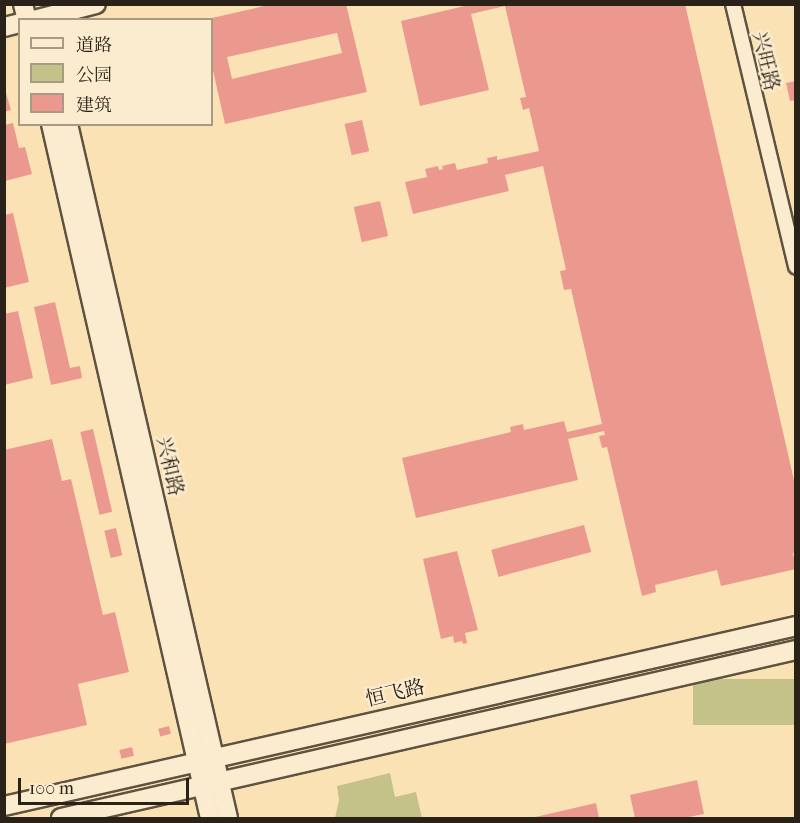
<!DOCTYPE html>
<meta charset="utf-8">
<style>
body{margin:0}
#map{position:relative;width:800px;height:823px;overflow:hidden;background:#fbe2b5;font-family:"IM FELL French Canon","Noto Serif SC",serif}
div>[style]{position:absolute}
[style*='--x']{left:calc(var(--x)*1px);top:calc(var(--y)*1px);width:calc(var(--w)*1px);rotate:calc(var(--a)*1deg)}
.green>*{inset:0;background:#c5c289;transform-origin:0 0}
.building>*{inset:0;background:#eb998f;transform-origin:0 0}
.roads{filter:drop-shadow(2px 0 #5e5240) drop-shadow(-2px 0 #5e5240) drop-shadow(0 2px #5e5240) drop-shadow(0 -2px #5e5240)}
.minor>*{height:14px;margin:-7px;padding:0 7px;transform-origin:7px;border-radius:7px;background:#fceccf}
.secondary>*{height:18px;margin:-9px;padding:0 9px;transform-origin:9px;border-radius:9px;background:#fceccf}
span{translate:-50% -50%;white-space:nowrap;text-align:center;line-height:1.15;-webkit-text-stroke:4.5px #fceccf;paint-order:stroke}
.street-label{font-size:20px;color:#2a2219}
.frame{position:absolute;inset:0;border:6px solid #2a2219;pointer-events:none}
.legend{position:absolute;left:18px;top:18px;width:195px;height:108px;box-sizing:border-box;background:#fceccf;border:2px solid #a89b86;margin:0;padding:8px 10px;list-style:none;font-size:18px;color:#2a2219}
.legend li{display:flex;align-items:center;gap:12px;height:30px}
.legend b{width:30px;border:2px solid #a89b86}
.scale{position:absolute;left:18px;top:778px;width:171px;height:27px;box-sizing:border-box;border:3px solid #2a2219;border-top:0;padding-left:8px;font-size:18px;line-height:21px;white-space:nowrap;color:#2a2219;-webkit-text-stroke:4px #fceccf;paint-order:stroke}
</style>
<div id="map">
<div class="green">
<div style="left:795px;top:679px;width:46px;height:102px;rotate:90deg"></div>
<div style="clip-path:polygon(390px 773px,395px 797px,416px 792px,422px 818px,335px 818px,339px 800px,337px 786px)"></div>
</div>
<div class="building">
<div style="clip-path:polygon(evenodd,273px 4px,346px 4px,367px 92px,225px 124px,212px 66px,212px 18px,273px 4px,337px 33px,342px 53px,232px 79px,227px 57px,337px 33px)"></div>
<div style="clip-path:polygon(473px 4px,685px 4px,796px 489px,796px 552px,793px 553px,796px 569px,721px 586px,717px 570px,655px 585px,656px 592px,642px 596px,607px 447px,602px 448px,599px 436px,605px 435px,604px 431px,568px 439px,578px 480px,416px 518px,402px 458px,511px 432px,510px 427px,523px 424px,524px 430px,564px 421px,567px 432px,602px 424px,571px 289px,564px 290px,560px 271px,566px 270px,543px 166px,505px 175px,509px 191px,413px 214px,405px 182px,427px 177px,425px 169px,438px 166px,439px 170px,443px 169px,442px 166px,455px 163px,457px 170px,488px 163px,487px 158px,497px 156px,497px 160px,539px 151px,529px 108px,523px 110px,520px 98px,526px 97px,505px 6px,471px 14px,489px 90px,420px 106px,401px 21px)"></div>
<div style="clip-path:polygon(796px 81px,796px 100px,790px 101px,786px 83px)"></div>
<div style="clip-path:polygon(4px 86px,11px 110px,4px 112px)"></div>
<div style="left:362px;top:120px;width:32px;height:18px;rotate:77deg"></div>
<div style="clip-path:polygon(13px 123px,19px 148px,25px 147px,32px 174px,5px 181px,4px 125px)"></div>
<div style="left:380px;top:201px;width:36px;height:27px;rotate:77deg"></div>
<div style="clip-path:polygon(13px 213px,29px 282px,4px 288px,4px 215px)"></div>
<div style="clip-path:polygon(55px 302px,70px 368px,80px 366px,82px 378px,51px 385px,34px 307px)"></div>
<div style="clip-path:polygon(18px 311px,33px 378px,4px 385px,4px 314px)"></div>
<div style="left:93px;top:429px;width:85px;height:13px;rotate:77deg"></div>
<div style="clip-path:polygon(52px 439px,62px 481px,71px 479px,103px 615px,115px 612px,129px 672px,78px 684px,87px 725px,4px 744px,4px 450px)"></div>
<div style="left:584px;top:525px;width:28px;height:96px;rotate:75deg"></div>
<div style="left:116px;top:528px;width:28px;height:12px;rotate:77deg"></div>
<div style="clip-path:polygon(457px 551px,478px 630px,465px 633px,467px 643px,463px 644px,462px 641px,454px 643px,453px 636px,441px 639px,423px 559px)"></div>
<div style="left:169px;top:726px;width:8px;height:11px;rotate:76deg"></div>
<div style="left:132px;top:747px;width:9px;height:13px;rotate:77deg"></div>
<div style="clip-path:polygon(697px 780px,704px 814px,684px 818px,635px 818px,630px 795px)"></div>
<div style="clip-path:polygon(596px 803px,599px 818px,531px 818px)"></div>
</div>
<div class="roads">
<div class="minor">
<div style="--x:733;--y:4;--w:270;--a:76.5"></div>
</div>
<div class="secondary">
<div style="--x:23;--y:4;--w:16;--a:76"></div>
<div style="--x:34;--y:20;--w:64;--a:-14.5"></div>
<div style="--x:4;--y:27;--w:16;--a:-14"></div>
<div style="--x:51;--y:124;--w:712;--a:77.1"></div>
<div style="--x:68;--y:124;--w:712;--a:77.02"></div>
<div style="--x:4;--y:806;--w:812;--a:-12.8"></div>
<div style="--x:61;--y:818;--w:754;--a:-12.88"></div>
</div>
</div>
<div class="street-label">
<span style="left:766px;top:61px;rotate:77deg">兴旺路</span>
<span style="left:170px;top:466px;rotate:77deg">兴和路</span>
<span style="left:395px;top:693px;rotate:-13deg">恒飞路</span>
</div>
<div class="frame"></div>
<ul class="legend">
<li><b style="height:8px;background:#fceccf"></b>道路</li>
<li><b style="height:16px;background:#c5c289"></b>公园</li>
<li><b style="height:16px;background:#eb998f"></b>建筑</li>
</ul>
<div class="scale">100 m</div>
</div>
